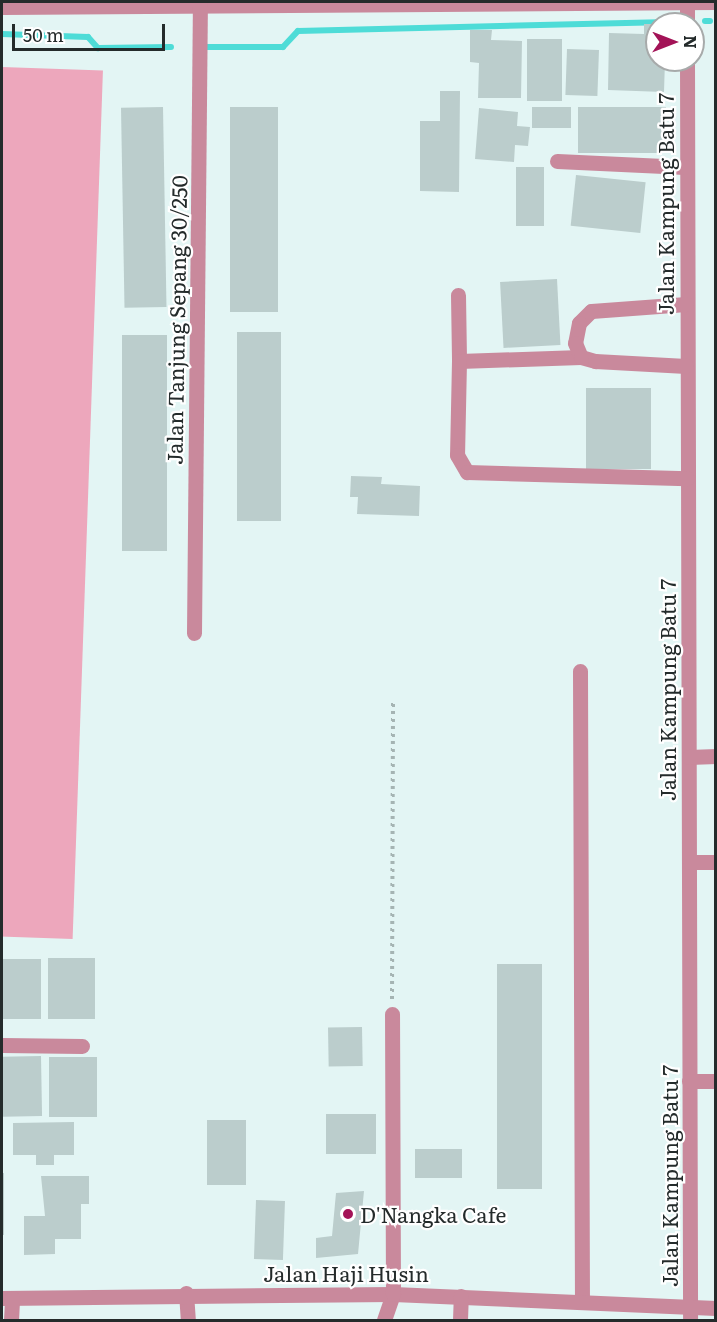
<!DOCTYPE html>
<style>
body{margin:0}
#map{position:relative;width:717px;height:1322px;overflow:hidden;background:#e3f5f4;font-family:Literata,serif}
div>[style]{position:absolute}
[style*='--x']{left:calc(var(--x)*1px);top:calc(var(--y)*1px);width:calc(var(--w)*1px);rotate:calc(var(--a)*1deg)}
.green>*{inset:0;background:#eda7bc;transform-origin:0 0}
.stream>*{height:6px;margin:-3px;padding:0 3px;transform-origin:3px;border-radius:3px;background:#4edcd7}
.building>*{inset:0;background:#bbcdcc;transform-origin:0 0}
.path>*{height:4px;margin-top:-2px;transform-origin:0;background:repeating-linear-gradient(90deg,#a5b4b3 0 3px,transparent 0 7.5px)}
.minor>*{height:15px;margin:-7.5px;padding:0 7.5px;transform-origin:7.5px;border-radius:7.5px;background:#c9899c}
.dots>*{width:16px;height:16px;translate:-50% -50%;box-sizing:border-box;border:3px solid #fff;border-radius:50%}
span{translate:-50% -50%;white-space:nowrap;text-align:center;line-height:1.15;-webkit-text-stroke:4.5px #fff;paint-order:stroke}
.street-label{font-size:21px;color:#242b2b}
.poi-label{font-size:21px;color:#242b2b}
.left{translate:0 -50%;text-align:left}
.frame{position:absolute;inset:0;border:3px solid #242b2b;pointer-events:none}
.north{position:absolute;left:645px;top:12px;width:60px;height:60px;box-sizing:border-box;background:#fff;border:2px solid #a7aaaa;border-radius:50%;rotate:90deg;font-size:16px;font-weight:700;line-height:24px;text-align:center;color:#242b2b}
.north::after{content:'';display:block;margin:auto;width:21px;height:27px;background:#a31357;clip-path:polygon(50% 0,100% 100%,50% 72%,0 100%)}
.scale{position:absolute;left:12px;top:24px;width:153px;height:27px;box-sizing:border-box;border:3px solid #242b2b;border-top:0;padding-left:8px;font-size:18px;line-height:21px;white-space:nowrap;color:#242b2b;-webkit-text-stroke:4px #fff;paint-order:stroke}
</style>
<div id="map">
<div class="green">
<div style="left:2px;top:67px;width:101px;height:869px;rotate:2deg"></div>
</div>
<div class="stream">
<div style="--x:705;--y:21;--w:5;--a:0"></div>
<div style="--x:2;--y:34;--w:86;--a:2"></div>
<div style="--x:88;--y:37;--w:15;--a:48"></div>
<div style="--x:98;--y:48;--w:73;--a:-0.8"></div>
<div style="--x:207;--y:47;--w:76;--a:0"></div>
<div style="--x:283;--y:47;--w:22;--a:-47"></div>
<div style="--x:298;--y:31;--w:371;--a:-1.4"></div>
</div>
<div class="building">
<div style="clip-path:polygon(644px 24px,657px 24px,657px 60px,665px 60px,664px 92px,608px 90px,609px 33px,644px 34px)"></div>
<div style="clip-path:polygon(470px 30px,492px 30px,491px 40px,522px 41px,521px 98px,478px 98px,479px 63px,470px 62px)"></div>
<div style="left:527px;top:39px;width:35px;height:62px"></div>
<div style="left:567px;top:49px;width:32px;height:46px;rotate:2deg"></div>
<div style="clip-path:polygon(440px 91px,460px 91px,459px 192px,420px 191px,420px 121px,440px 121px)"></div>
<div style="left:163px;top:107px;width:200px;height:42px;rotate:89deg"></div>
<div style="left:230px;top:107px;width:48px;height:205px"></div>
<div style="left:532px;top:107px;width:39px;height:21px"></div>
<div style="left:578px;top:107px;width:88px;height:46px"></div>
<div style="clip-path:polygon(479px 108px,518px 112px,517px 126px,530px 127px,528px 146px,515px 145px,514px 162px,475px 159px)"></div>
<div style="left:516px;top:167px;width:28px;height:59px"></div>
<div style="left:576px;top:175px;width:70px;height:51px;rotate:6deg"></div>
<div style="left:557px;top:279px;width:66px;height:57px;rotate:87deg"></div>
<div style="left:237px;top:332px;width:44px;height:189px"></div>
<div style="left:122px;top:335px;width:45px;height:216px"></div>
<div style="left:586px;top:388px;width:65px;height:81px"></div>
<div style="clip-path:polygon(351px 476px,382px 477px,381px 484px,420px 486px,419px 516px,357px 514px,358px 497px,350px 497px)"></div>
<div style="left:48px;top:958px;width:47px;height:61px"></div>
<div style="left:41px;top:959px;width:60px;height:39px;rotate:90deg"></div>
<div style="left:497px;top:964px;width:45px;height:225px"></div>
<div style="left:362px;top:1027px;width:39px;height:34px;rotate:89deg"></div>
<div style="left:41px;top:1056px;width:60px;height:39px;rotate:89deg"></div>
<div style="left:49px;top:1057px;width:48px;height:60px"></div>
<div style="left:326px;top:1114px;width:50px;height:40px"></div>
<div style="left:207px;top:1120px;width:39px;height:65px"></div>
<div style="clip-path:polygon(74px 1122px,74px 1155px,54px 1155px,54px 1165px,36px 1165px,36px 1155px,13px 1155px,13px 1123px)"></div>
<div style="left:415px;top:1149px;width:47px;height:29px"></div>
<div style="left:2px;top:1173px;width:2px;height:62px"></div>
<div style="clip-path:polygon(41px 1176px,89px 1176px,89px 1204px,81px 1204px,81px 1239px,55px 1239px,55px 1254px,24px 1255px,24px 1216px,45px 1216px)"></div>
<div style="clip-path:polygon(364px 1191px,358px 1254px,316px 1258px,316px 1238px,332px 1236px,336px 1193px)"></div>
<div style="left:256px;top:1200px;width:29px;height:59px;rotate:2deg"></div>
</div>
<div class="path">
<div style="--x:392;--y:999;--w:296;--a:-89.8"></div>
</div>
<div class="minor">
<div style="--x:2;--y:7;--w:714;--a:-0.4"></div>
<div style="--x:687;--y:24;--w:22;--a:-90"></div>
<div style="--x:687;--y:60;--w:1260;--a:89.86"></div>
<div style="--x:557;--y:161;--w:128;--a:2.7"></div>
<div style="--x:458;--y:295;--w:66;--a:89.1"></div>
<div style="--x:459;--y:361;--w:122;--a:-1.9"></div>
<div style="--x:686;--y:304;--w:95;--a:175.8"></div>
<div style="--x:591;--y:311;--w:17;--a:135"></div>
<div style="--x:579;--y:323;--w:20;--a:101"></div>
<div style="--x:575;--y:343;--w:15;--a:67"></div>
<div style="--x:581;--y:357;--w:15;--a:16"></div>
<div style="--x:595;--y:361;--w:91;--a:3.1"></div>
<div style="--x:459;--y:361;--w:94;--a:91.2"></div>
<div style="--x:457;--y:455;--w:20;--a:60"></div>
<div style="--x:467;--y:472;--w:220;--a:1.6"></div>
<div style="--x:194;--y:633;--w:631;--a:-89.46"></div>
<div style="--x:580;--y:671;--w:631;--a:89.82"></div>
<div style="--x:689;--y:757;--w:27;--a:-2"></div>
<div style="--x:690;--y:862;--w:26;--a:0"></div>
<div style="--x:2;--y:1045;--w:80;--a:0.7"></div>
<div style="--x:689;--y:1081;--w:27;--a:0"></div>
<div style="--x:186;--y:1293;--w:27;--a:86"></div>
<div style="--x:2;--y:1298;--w:391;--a:-0.6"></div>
<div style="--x:393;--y:1294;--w:323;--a:2.5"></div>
<div style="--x:11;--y:1320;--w:22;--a:-87"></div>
<div style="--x:384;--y:1320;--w:28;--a:-71"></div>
<div style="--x:393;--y:1294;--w:280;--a:-90.2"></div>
<div style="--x:460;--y:1320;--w:24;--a:-88"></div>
</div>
<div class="dots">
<div style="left:348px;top:1214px;background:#a31357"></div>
</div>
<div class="street-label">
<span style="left:665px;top:204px;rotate:-90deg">Jalan Kampung Batu 7</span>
<span style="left:176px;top:320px;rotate:-89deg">Jalan Tanjung Sepang 30/250</span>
<span style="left:667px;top:690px;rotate:-90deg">Jalan Kampung Batu 7</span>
<span style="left:669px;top:1176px;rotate:-90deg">Jalan Kampung Batu 7</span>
<span style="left:346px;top:1273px">Jalan Haji Husin</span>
</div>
<div class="poi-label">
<span class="left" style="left:360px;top:1214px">D'Nangka Cafe</span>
</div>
<div class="frame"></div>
<div class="north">N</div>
<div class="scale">50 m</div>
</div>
